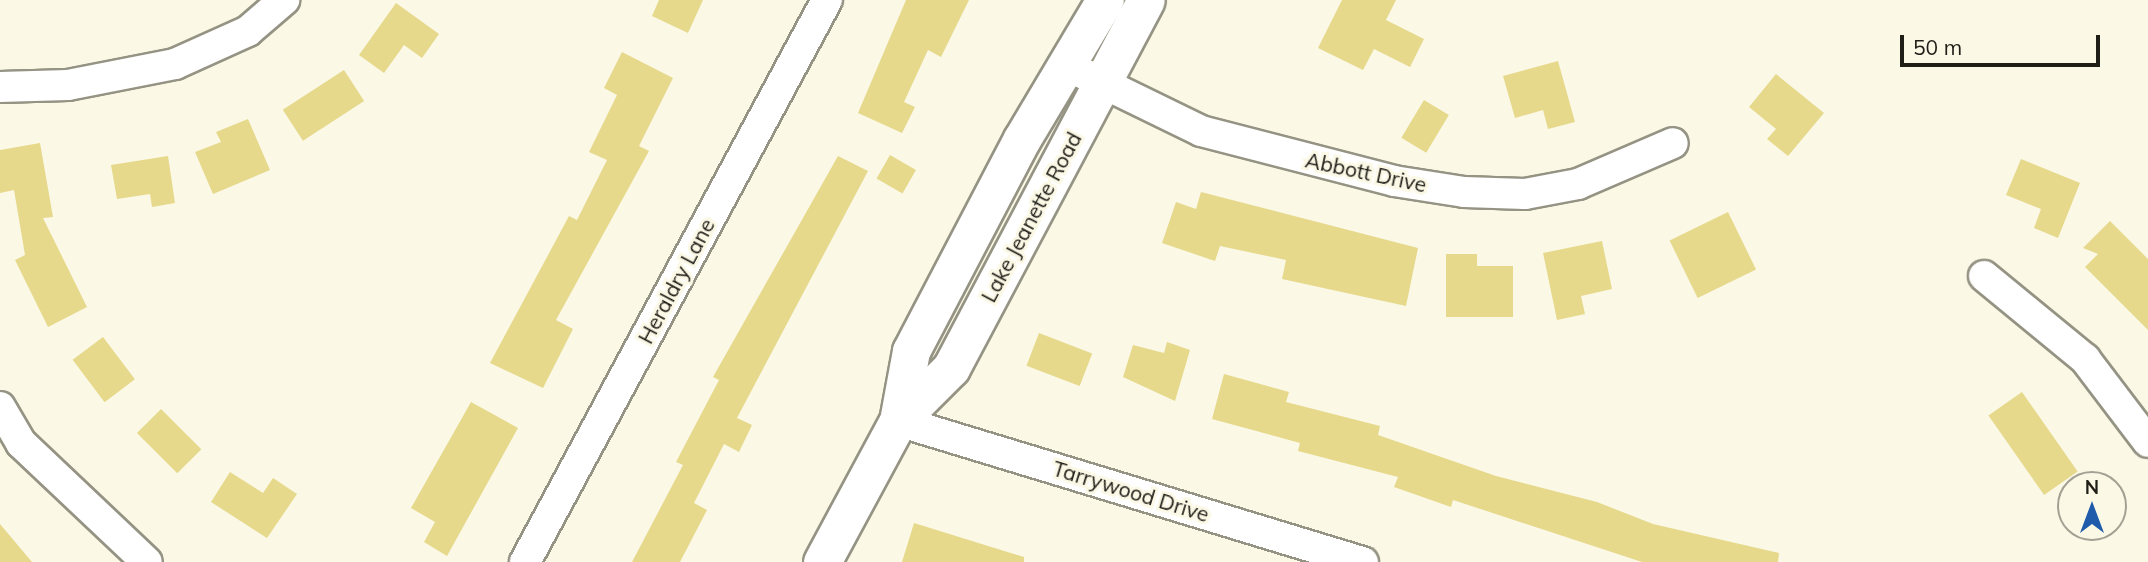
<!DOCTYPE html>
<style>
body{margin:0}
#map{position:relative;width:2148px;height:562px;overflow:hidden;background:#fbf8e6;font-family:Mulish,sans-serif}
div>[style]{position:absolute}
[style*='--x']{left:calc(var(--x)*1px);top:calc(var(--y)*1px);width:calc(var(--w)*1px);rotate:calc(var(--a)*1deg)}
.building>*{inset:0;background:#e6d98c;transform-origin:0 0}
.roads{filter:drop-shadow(2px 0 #959383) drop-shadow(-2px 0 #959383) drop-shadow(0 2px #959383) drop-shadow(0 -2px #959383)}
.minor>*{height:30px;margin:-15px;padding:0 15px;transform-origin:15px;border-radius:15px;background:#fff}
.tertiary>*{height:37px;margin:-18.5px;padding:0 18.5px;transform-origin:18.5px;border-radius:18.5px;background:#fff}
span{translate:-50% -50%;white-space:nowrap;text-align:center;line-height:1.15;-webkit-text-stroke:6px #fbf8e6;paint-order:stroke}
.street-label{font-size:21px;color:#1f1e17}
.north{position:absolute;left:2057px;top:471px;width:70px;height:70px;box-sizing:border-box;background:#fbf8e6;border:2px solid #a3a193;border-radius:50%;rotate:0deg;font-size:19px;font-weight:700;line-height:28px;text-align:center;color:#1f1e17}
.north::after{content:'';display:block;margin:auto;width:24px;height:32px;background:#1f5aab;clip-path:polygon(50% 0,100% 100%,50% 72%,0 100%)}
.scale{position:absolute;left:1900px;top:35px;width:200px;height:32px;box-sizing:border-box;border:4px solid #1f1e17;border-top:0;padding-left:9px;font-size:21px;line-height:24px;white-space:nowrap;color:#1f1e17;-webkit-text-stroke:5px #fbf8e6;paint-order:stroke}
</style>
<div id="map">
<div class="building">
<div style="clip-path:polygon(659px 0,703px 0,688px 33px,652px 16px)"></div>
<div style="clip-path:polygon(906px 0,969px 0,941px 57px,928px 50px,904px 102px,915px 107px,902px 133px,858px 113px)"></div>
<div style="clip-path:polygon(1342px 0,1396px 0,1386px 20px,1424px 39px,1410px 67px,1374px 49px,1363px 70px,1318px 48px)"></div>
<div style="clip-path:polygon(396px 3px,439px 34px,422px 58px,404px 45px,384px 73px,359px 55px)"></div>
<div style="clip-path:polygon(622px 52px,673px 78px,639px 146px,649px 151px,556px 320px,573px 329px,543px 388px,490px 363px,569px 216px,577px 220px,607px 160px,589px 152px,617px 95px,604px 88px)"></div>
<div style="clip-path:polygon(1558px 61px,1575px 122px,1548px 129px,1543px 110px,1515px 118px,1503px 76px)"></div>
<div style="left:344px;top:70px;width:37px;height:73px;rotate:57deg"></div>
<div style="clip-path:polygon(1776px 74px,1824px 113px,1788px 156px,1767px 139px,1776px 129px,1749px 107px)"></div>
<div style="left:1424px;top:100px;width:29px;height:44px;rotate:31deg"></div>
<div style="clip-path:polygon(248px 119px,270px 170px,213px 194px,195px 152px,221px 142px,216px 132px)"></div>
<div style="clip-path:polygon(40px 143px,53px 217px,43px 218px,87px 307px,48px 327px,15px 260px,25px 255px,14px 190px,0 193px,0 150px)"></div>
<div style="left:890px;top:155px;width:30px;height:27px;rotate:30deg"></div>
<div style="clip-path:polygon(168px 156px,175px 203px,152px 207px,150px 194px,117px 199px,111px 165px)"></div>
<div style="clip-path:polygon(838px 156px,868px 171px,737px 418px,752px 425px,739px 452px,724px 444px,694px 503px,707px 510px,680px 562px,632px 562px,683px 465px,676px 462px,719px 380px,713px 377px)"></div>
<div style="clip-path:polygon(2021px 159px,2080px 183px,2058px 238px,2034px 228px,2041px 209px,2006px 195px)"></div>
<div style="clip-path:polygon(1201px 192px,1418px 248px,1406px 306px,1282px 279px,1286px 260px,1220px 246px,1215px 261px,1162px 243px,1176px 202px,1196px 209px)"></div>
<div style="left:1728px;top:212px;width:64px;height:65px;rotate:64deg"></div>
<div style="clip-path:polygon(2110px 221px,2148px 259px,2148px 330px,2085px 267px,2098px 254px,2083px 248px)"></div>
<div style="clip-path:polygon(1602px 241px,1612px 289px,1581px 296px,1585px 314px,1557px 320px,1543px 253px)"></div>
<div style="clip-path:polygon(1446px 254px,1477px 254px,1477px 266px,1513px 266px,1513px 317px,1446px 317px)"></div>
<div style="left:1039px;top:333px;width:57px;height:35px;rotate:21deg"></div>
<div style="left:103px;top:337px;width:53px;height:38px;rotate:53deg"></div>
<div style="clip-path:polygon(1167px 342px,1190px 350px,1175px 401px,1123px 377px,1133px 345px,1164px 353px)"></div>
<div style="clip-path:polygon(1224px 374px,1289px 392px,1286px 402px,1380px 426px,1378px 435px,1496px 476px,1597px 502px,1653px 524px,1779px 553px,1778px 562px,1642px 562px,1453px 500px,1451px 507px,1394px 487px,1398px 477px,1298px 451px,1300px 443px,1212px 419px)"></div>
<div style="left:2022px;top:392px;width:97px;height:41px;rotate:55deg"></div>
<div style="clip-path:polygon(471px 402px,518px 428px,447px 556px,424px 542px,435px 522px,411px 508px)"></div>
<div style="left:161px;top:409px;width:57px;height:34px;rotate:45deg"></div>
<div style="clip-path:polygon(230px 472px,263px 493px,273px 478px,297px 494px,267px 538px,211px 502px)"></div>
<div style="clip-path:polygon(914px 523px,1024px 557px,1024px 562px,902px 562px)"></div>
<div style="clip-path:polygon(0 524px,32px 562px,0 562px)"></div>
</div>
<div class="roads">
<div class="minor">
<div style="--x:1068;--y:66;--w:148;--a:26"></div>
<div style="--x:1201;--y:131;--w:199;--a:14.5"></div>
<div style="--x:1394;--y:181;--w:71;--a:8.9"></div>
<div style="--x:1464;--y:192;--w:61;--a:1.9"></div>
<div style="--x:1525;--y:194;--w:54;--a:-10.7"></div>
<div style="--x:1578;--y:184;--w:103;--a:-23.3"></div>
<div style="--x:0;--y:87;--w:68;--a:-1.7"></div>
<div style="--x:68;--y:85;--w:109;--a:-11.1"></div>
<div style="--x:175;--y:64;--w:80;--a:-24.3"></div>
<div style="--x:248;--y:31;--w:48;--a:-40.7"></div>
<div style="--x:1984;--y:276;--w:131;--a:39.4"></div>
<div style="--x:2085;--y:359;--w:104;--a:52.8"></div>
<div style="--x:0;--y:407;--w:42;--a:59.7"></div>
<div style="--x:21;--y:443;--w:173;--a:43.4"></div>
<div style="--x:898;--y:421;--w:486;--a:16.9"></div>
<div style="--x:525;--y:562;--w:638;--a:-61.75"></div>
</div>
<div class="tertiary">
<div style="--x:898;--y:421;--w:71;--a:-79.5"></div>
<div style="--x:911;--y:351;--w:239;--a:-62.4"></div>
<div style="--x:1022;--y:139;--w:162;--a:-59.2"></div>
<div style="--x:822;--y:562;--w:160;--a:-61.7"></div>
<div style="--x:898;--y:421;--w:75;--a:-45"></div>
<div style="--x:951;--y:368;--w:416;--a:-62.1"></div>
</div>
</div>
<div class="street-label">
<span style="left:1366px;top:172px;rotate:12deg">Abbott Drive</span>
<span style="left:1031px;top:217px;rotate:-62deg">Lake Jeanette Road</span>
<span style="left:676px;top:281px;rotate:-62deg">Heraldry Lane</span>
<span style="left:1131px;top:491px;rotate:17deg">Tarrywood Drive</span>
</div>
<div class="north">N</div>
<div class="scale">50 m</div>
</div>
